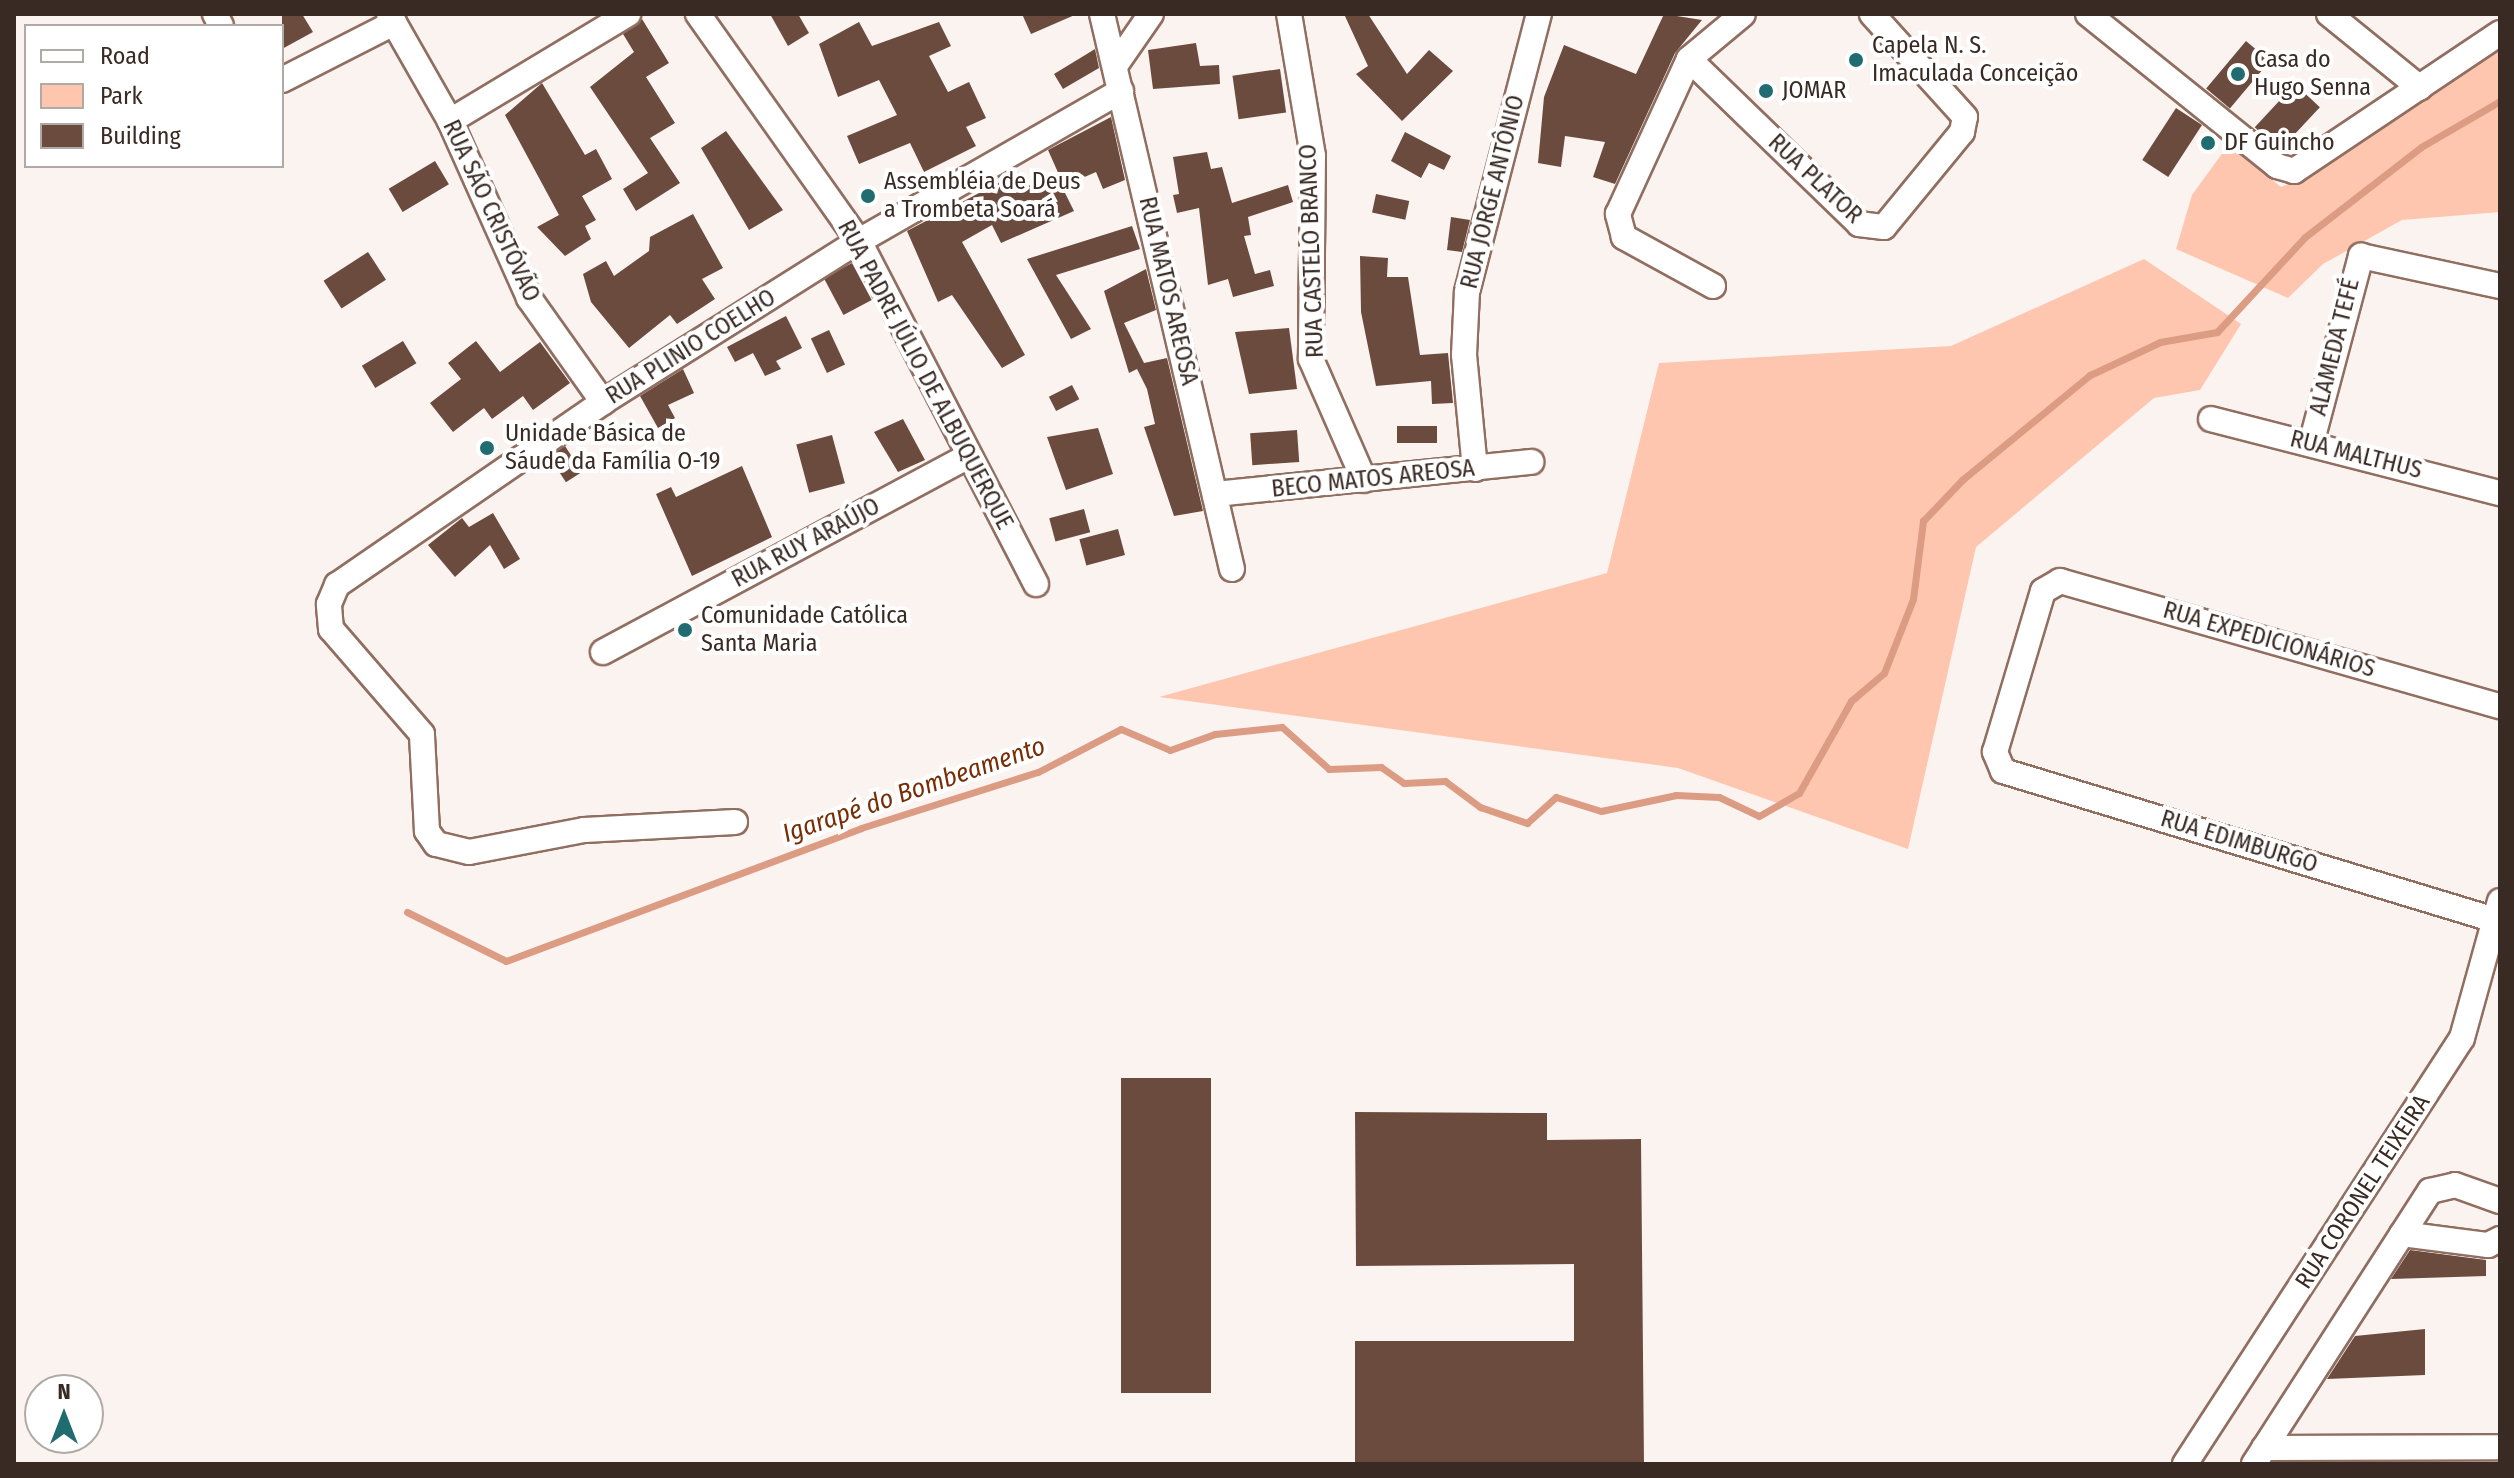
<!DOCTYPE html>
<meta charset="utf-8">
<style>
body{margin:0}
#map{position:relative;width:2514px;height:1478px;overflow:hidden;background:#fbf3f0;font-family:"Fira Sans Condensed",sans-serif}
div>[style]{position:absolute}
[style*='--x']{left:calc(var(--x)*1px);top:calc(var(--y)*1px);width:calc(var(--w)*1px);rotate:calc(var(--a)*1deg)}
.green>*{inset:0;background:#fec6af}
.stream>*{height:7px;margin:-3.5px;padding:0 3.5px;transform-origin:3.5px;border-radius:3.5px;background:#dc9c83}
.building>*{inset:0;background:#6b4b3e;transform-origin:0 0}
.roads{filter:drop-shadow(2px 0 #906e60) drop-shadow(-2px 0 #906e60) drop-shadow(0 2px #906e60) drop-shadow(0 -2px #906e60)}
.minor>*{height:24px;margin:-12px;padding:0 12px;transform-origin:12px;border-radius:12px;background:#fff}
.dots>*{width:22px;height:22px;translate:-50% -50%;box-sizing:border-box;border:4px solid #fff;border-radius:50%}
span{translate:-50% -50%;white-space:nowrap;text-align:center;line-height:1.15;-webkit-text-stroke:8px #fff;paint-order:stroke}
.poi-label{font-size:24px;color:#392a24}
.left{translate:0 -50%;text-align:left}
.street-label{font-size:24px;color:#392a24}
.water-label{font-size:26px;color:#782d05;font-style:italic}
.frame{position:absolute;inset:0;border:16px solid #392a24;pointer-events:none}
.legend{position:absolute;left:24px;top:24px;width:260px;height:144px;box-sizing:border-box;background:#fff;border:2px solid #b0aaa7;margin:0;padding:10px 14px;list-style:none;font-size:24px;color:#392a24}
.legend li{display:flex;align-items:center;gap:16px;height:40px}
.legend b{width:40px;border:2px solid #b0aaa7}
.north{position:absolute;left:24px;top:1374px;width:80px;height:80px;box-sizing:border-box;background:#fff;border:2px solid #b0aaa7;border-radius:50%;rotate:0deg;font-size:22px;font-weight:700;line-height:32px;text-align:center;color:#392a24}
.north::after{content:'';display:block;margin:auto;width:28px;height:36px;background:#206c71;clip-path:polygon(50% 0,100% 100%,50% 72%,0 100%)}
</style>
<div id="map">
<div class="green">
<div style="clip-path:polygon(2500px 42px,2500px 212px,2402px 220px,2323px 264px,2288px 298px,2176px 249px,2192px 195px,2229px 144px,2281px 187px,2310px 175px)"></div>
<div style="clip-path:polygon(2144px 259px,2241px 324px,2200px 390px,2154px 398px,1976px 547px,1908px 849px,1678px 768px,1159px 697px,1607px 573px,1659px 363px,1951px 346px)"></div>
</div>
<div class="stream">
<div style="--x:407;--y:912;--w:110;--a:26.3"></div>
<div style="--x:506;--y:961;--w:379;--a:-20.5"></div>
<div style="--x:861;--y:828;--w:186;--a:-17.6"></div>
<div style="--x:1038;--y:772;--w:93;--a:-27.4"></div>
<div style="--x:1121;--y:729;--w:53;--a:23.2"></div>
<div style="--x:1170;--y:750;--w:48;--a:-19.6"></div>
<div style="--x:1215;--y:734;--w:67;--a:-6"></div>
<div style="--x:1282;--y:727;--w:63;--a:41.8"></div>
<div style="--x:1329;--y:769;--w:52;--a:-2.2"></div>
<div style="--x:1381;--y:767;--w:28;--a:35"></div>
<div style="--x:1404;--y:783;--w:41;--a:-2.8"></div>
<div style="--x:1445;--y:781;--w:44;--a:36.6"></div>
<div style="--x:1480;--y:807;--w:50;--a:18.8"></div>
<div style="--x:1527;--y:823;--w:39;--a:-42"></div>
<div style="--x:1556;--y:797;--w:47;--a:17.3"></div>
<div style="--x:1601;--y:811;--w:77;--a:-12"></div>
<div style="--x:1676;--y:795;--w:43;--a:2.7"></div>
<div style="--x:1719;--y:797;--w:44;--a:25.4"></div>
<div style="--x:1759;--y:816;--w:46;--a:-29.9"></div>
<div style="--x:1799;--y:793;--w:106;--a:-60.5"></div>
<div style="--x:1851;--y:701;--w:43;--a:-40.3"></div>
<div style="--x:1884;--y:673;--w:79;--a:-68.6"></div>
<div style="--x:1913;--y:599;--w:79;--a:-82.7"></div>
<div style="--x:1923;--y:521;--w:57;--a:-46.4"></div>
<div style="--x:1962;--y:480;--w:166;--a:-39.4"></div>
<div style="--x:2090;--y:375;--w:77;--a:-25.2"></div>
<div style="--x:2160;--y:342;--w:58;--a:-10"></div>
<div style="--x:2217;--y:332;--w:129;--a:-47.2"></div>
<div style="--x:2305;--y:237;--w:147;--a:-37.8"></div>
<div style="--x:2421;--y:147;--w:91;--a:-30.2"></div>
</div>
<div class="building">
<div style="clip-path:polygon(282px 14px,302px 14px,313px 32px,282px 49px)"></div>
<div style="clip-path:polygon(770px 14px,798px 14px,809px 33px,788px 46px)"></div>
<div style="clip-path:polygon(1022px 14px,1077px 14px,1031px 34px)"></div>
<div style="clip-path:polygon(1344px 14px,1368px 14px,1407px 74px,1429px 50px,1453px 71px,1402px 121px,1356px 74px,1368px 66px)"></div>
<div style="clip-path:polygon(1664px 14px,1702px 20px,1675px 53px,1615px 184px,1593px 177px,1605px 142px,1565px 136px,1561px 167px,1538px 163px,1544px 97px,1564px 45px,1636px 74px)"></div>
<div style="clip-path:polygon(642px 19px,669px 63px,646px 77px,675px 123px,650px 138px,680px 183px,636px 211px,623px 189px,648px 173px,590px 87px,634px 52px,623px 34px)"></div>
<div style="clip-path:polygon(859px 22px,872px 46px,939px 22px,951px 46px,929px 56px,948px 92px,969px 82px,986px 118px,966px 127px,976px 146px,924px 172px,910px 143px,859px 164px,847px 136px,897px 115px,879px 80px,838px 97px,819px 44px)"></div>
<div style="left:2246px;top:41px;width:31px;height:62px;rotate:40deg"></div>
<div style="clip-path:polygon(1196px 43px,1200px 66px,1219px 65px,1220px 84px,1153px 89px,1148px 50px)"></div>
<div style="clip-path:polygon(1095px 49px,1099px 68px,1063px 89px,1054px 74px)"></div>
<div style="left:1280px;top:69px;width:44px;height:48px;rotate:82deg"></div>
<div style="clip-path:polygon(542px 83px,585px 155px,596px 149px,612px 179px,582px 196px,596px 220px,585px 226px,591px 239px,565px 256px,537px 227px,559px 215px,505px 115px)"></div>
<div style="left:2295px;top:84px;width:34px;height:59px;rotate:43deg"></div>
<div style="left:2176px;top:108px;width:31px;height:62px;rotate:33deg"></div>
<div style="clip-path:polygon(1111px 117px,1125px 180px,1103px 189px,1096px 172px,1064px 186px,1048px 150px)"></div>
<div style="clip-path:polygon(726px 131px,783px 210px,749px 230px,701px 148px)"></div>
<div style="clip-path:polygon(1405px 132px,1451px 156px,1444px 170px,1429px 163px,1421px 178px,1391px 161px)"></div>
<div style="clip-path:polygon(1207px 152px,1211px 169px,1222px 167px,1232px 203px,1288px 185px,1293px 202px,1248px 217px,1251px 235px,1244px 236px,1255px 274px,1270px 270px,1274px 286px,1233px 297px,1228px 279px,1208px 285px,1199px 208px,1177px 213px,1173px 195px,1179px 194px,1173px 157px)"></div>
<div style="left:435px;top:161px;width:27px;height:54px;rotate:59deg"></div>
<div style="clip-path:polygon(1019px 172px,1026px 187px,1055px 173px,1074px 211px,1001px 243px,992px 225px,962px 242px,1025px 355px,1002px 368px,952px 295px,938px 302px,907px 231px)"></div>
<div style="left:1376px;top:194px;width:34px;height:19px;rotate:12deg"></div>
<div style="clip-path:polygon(693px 214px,723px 268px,702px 279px,715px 299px,677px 324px,670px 315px,629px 348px,591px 302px,583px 274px,606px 261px,614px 276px,649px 251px,650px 237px)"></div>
<div style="clip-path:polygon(1451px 217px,1470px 220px,1462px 252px,1447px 250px)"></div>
<div style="clip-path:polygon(1132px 226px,1140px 249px,1056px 275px,1091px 329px,1071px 339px,1027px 259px)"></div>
<div style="left:368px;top:252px;width:33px;height:53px;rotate:57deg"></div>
<div style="clip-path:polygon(1360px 256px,1388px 258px,1387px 277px,1408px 277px,1420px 355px,1448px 353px,1453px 403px,1432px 404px,1431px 381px,1376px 386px,1361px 312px)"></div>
<div style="left:852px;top:263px;width:42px;height:32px;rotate:62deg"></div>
<div style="clip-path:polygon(1146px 269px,1156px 310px,1124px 323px,1144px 363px,1167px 358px,1203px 511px,1174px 516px,1144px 427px,1155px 424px,1147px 389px,1137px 369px,1129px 373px,1104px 291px)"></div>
<div style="clip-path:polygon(786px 316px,802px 348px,776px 361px,781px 369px,765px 376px,753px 353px,735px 362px,727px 347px)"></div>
<div style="clip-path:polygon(1289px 328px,1297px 389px,1249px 394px,1235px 332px)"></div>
<div style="left:829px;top:330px;width:38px;height:20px;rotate:65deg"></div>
<div style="left:403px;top:341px;width:26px;height:48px;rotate:59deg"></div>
<div style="clip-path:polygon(476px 341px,500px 372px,540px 342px,570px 383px,533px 410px,523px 396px,492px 419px,484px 408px,453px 432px,430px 403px,461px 379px,448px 363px)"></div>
<div style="clip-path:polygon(683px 369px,694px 393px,668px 405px,675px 418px,658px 428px,640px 396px)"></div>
<div style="left:1072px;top:385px;width:16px;height:26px;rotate:63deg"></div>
<div style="clip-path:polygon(903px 419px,925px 460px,898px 472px,874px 432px)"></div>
<div style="left:1437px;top:426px;width:17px;height:40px;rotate:90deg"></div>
<div style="clip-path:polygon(1098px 428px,1113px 474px,1066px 490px,1047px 437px)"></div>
<div style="left:1297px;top:430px;width:32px;height:47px;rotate:86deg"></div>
<div style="left:832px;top:435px;width:50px;height:37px;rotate:75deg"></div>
<div style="left:565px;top:446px;width:31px;height:19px;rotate:57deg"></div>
<div style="clip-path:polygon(742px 466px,772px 537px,692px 576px,656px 494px,671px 487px,676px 497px)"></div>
<div style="left:1084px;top:509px;width:24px;height:36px;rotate:75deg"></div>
<div style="clip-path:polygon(493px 513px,520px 559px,504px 569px,490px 545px,455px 577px,428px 545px,462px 518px,469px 527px)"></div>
<div style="left:1118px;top:529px;width:27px;height:40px;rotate:75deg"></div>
<div style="left:1121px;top:1078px;width:90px;height:315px"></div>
<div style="clip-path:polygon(1355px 1112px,1547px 1113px,1547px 1140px,1641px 1139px,1644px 1464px,1355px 1464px,1355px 1341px,1574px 1341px,1574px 1264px,1356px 1266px)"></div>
<div style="clip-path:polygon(2410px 1250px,2486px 1260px,2486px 1276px,2391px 1279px)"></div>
<div style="clip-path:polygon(2425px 1329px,2425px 1375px,2327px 1379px,2355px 1336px)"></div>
</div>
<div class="roads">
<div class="minor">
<div style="--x:215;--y:14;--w:13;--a:63"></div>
<div style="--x:389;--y:14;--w:123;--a:60.3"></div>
<div style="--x:450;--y:121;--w:194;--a:65.9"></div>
<div style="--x:529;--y:298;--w:128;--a:54.6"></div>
<div style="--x:698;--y:14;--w:278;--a:54.7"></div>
<div style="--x:859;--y:241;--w:386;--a:62.7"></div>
<div style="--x:1102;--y:14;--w:570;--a:76.82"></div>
<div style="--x:1289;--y:14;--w:144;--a:80.4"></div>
<div style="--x:1313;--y:156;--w:203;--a:90.6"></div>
<div style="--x:1311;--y:359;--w:132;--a:66.3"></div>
<div style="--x:2088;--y:14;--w:243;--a:38.8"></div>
<div style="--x:2277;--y:166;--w:18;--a:16"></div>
<div style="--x:2294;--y:171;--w:248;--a:-33.8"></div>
<div style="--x:2329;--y:14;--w:117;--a:39.1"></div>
<div style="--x:1689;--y:59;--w:237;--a:44.1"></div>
<div style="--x:1859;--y:224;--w:25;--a:7"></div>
<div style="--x:1884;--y:227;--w:123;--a:-50.6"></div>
<div style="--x:1962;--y:132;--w:15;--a:-79"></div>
<div style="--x:1965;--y:117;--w:139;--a:-132.1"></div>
<div style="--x:1115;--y:66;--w:63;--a:-55.3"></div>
<div style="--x:282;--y:80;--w:126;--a:-27"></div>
<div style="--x:450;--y:121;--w:208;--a:-31"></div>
<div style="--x:1713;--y:286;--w:102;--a:-151.2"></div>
<div style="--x:1624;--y:237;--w:24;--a:-105"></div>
<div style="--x:1618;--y:214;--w:170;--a:-65.4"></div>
<div style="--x:1689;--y:59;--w:70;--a:-39.8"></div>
<div style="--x:2211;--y:419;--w:298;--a:14.4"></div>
<div style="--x:2311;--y:444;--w:195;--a:-75.1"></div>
<div style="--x:2361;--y:256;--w:142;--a:12.2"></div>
<div style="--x:1475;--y:469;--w:115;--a:-95.5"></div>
<div style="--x:1464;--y:355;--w:63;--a:-87.3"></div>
<div style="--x:1467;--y:292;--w:287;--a:-75.5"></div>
<div style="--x:1215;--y:494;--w:318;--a:-5.8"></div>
<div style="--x:603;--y:652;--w:412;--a:-28.2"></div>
<div style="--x:735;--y:822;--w:151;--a:177"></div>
<div style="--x:584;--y:830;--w:117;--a:169.2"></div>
<div style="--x:469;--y:852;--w:34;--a:-166"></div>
<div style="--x:436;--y:844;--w:16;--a:-125"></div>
<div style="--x:427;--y:831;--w:97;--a:-93"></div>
<div style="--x:422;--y:734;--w:139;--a:-130.9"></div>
<div style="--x:331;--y:629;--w:25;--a:-95"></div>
<div style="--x:329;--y:604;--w:21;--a:-67"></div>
<div style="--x:337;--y:585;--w:323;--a:-34.5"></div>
<div style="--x:603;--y:402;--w:302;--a:-32.2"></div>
<div style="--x:859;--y:241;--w:302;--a:-29.8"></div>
<div style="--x:2495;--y:920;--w:514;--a:-163.15"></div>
<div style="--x:2003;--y:771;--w:21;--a:-113"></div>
<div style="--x:1995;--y:752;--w:168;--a:-73.4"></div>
<div style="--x:2043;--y:591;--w:20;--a:-30"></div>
<div style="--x:2060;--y:581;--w:457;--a:15.9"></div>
<div style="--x:2402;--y:1234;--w:87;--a:7.3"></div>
<div style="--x:2488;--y:1245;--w:13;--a:-27"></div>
<div style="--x:2264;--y:1448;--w:236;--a:-0.2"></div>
<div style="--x:2185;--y:1464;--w:508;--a:-56.97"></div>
<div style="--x:2462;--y:1038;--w:142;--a:-74.5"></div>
<div style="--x:2254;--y:1464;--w:325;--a:-57.2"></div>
<div style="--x:2430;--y:1191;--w:26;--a:-13"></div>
<div style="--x:2455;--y:1185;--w:48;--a:19.6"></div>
</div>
</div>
<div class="dots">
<div style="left:1856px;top:60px;background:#206c71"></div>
<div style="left:2238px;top:74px;background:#206c71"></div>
<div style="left:1766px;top:91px;background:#206c71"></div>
<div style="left:2208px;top:143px;background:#206c71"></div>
<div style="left:868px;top:196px;background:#206c71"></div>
<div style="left:487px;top:448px;background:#206c71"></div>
<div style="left:685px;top:630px;background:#206c71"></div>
</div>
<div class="poi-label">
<span class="left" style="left:1872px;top:60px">Capela N. S.<br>Imaculada Conceição</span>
<span class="left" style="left:2254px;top:74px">Casa do<br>Hugo Senna</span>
<span class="left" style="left:1782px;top:91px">JOMAR</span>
<span class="left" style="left:2224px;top:143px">DF Guincho</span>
<span class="left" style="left:884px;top:196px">Assembléia de Deus<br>a Trombeta Soará</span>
<span class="left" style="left:505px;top:448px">Unidade Básica de<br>Sáude da Família O-19</span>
<span class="left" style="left:701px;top:630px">Comunidade Católica<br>Santa Maria</span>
</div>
<div class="street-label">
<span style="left:1815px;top:179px;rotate:43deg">RUA PLATOR</span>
<span style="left:1493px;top:192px;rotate:-76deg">RUA JORGE ANTÔNIO</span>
<span style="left:491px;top:211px;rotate:65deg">RUA SÃO CRISTÓVÃO</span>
<span style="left:1312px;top:251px;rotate:-92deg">RUA CASTELO BRANCO</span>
<span style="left:1168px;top:291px;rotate:77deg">RUA MATOS AREOSA</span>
<span style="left:691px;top:347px;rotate:-32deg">RUA PLINIO COELHO</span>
<span style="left:2335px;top:347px;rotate:-76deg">ALAMEDA TEFÉ</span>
<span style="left:925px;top:375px;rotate:62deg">RUA PADRE JÚLIO DE ALBUQUERQUE</span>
<span style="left:2356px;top:455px;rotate:14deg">RUA MALTHUS</span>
<span style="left:1373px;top:479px;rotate:-6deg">BECO MATOS AREOSA</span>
<span style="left:806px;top:543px;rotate:-28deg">RUA RUY ARAÚJO</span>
<span style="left:2269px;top:640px;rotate:16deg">RUA EXPEDICIONÁRIOS</span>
<span style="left:2239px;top:842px;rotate:17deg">RUA EDIMBURGO</span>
<span style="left:2363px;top:1192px;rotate:-57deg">RUA CORONEL TEIXEIRA</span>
</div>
<div class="water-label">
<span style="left:914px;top:790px;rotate:-19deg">Igarapé do Bombeamento</span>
</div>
<div class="frame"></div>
<ul class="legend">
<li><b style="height:10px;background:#fff"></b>Road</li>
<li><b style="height:22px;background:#fec6af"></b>Park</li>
<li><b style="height:22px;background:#6b4b3e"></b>Building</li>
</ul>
<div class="north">N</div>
</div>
